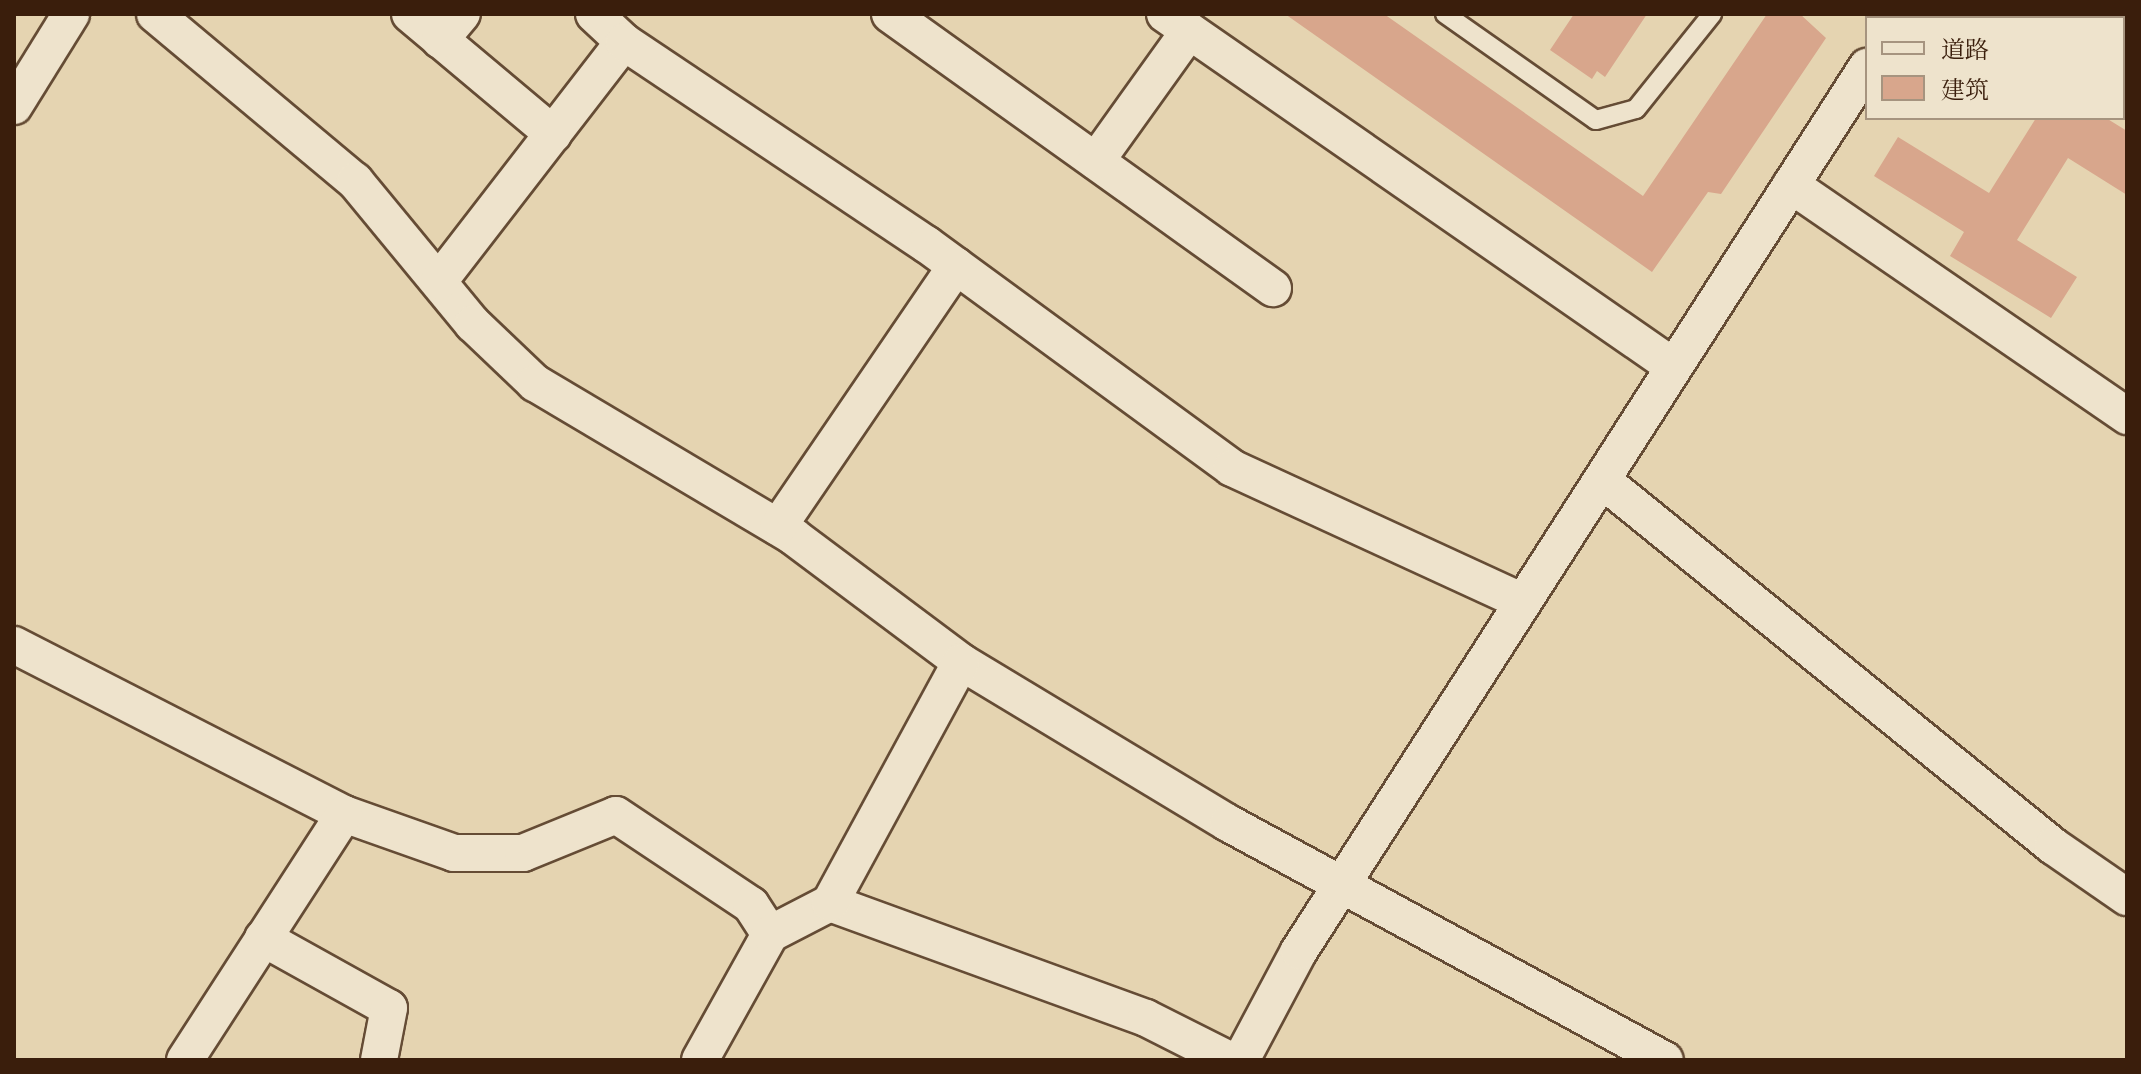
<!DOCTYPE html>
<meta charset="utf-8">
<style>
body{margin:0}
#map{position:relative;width:2141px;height:1074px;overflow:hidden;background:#e5d4b1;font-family:"IM FELL English","Noto Serif SC",serif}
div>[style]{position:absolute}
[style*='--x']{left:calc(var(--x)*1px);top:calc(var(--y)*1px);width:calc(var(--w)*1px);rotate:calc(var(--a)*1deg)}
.building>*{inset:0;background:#d8a68c}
.roads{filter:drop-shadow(2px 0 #654c35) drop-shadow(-2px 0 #654c35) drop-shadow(0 2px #654c35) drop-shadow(0 -2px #654c35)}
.lane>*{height:18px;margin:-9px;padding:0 9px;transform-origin:9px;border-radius:9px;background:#eee3cc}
.street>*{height:36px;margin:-18px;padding:0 18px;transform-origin:18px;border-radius:18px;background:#eee3cc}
.secondary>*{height:44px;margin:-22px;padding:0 22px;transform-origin:22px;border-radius:22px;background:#eee3cc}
span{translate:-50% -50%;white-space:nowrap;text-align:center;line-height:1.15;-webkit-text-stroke:7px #eee3cc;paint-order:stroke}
.frame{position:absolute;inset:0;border:16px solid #3a1e0c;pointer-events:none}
.legend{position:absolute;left:1865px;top:16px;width:260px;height:104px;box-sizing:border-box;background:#eee3cc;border:2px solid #a6947f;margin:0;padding:10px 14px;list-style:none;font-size:24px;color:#3a1e0c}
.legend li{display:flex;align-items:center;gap:16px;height:40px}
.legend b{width:40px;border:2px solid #a6947f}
</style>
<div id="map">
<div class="building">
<div style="clip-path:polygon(1285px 14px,1384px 14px,1643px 196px,1767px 14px,1800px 14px,1826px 38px,1721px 194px,1708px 192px,1652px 272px)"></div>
<div style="clip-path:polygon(1574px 14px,1647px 14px,1605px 77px,1597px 71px,1592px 79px,1550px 50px)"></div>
<div style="clip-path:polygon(2036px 118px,2106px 118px,2127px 131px,2127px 195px,2068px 158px,2017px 240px,2077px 277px,2051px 318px,1950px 256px,1964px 232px,1874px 176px,1898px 137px,1989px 193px)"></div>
</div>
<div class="roads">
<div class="lane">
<div style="--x:1445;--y:14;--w:184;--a:35.1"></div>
<div style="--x:1596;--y:120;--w:41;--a:-15.4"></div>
<div style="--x:1636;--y:109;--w:122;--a:-51.3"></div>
</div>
<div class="street">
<div style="--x:155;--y:14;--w:261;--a:39.9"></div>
<div style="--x:355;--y:181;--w:185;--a:50.5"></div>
<div style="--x:473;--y:324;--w:86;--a:43.6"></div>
<div style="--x:535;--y:383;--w:301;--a:30.7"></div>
<div style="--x:794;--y:537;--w:209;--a:36.8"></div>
<div style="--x:961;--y:662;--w:312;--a:31.1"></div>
<div style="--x:1228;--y:823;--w:497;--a:28.5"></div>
<div style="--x:410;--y:14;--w:187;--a:40"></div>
<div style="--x:594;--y:14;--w:41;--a:43"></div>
<div style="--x:890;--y:14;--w:471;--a:35.6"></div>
<div style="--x:1165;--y:14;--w:619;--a:34.74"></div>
<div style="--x:1899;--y:18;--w:4;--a:-63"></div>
<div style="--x:440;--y:40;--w:34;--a:-50"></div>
<div style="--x:14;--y:106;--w:108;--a:-58.2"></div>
<div style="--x:1096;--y:161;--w:160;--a:-54.4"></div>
<div style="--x:1791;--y:185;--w:408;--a:34.5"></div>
<div style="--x:439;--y:281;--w:302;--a:-52.3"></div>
<div style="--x:624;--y:42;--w:363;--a:33.8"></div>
<div style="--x:926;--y:244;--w:379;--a:36.2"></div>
<div style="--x:1232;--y:468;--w:320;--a:24.7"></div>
<div style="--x:1602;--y:480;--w:581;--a:39.06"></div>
<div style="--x:2053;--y:846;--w:90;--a:34.6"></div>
<div style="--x:778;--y:527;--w:316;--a:-55.7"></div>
<div style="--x:14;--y:645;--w:371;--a:27.1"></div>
<div style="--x:344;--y:814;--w:117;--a:19.5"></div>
<div style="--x:454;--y:853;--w:69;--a:0"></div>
<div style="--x:523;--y:853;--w:100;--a:-22.2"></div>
<div style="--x:616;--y:815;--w:162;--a:33.7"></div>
<div style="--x:751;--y:905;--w:35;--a:57"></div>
<div style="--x:830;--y:903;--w:336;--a:20"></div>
<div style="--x:1146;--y:1018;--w:93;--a:26.8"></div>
<div style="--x:263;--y:938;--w:144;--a:29.1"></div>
<div style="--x:389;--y:1008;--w:53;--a:100.9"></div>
<div style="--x:185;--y:1060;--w:293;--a:-57.1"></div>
<div style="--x:700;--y:1060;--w:144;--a:-60.9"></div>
<div style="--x:770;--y:934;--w:68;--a:-27.3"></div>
<div style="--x:830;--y:903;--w:274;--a:-61.5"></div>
<div style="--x:1241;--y:1060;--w:123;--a:-62"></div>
<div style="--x:1299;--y:951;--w:1051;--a:-57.28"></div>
</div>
<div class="secondary">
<div style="--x:2025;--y:14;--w:8;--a:30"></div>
<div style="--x:2123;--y:72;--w:4;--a:27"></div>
</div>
</div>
<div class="frame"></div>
<ul class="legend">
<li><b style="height:10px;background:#eee3cc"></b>道路</li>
<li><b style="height:22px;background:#d8a68c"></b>建筑</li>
</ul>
</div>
